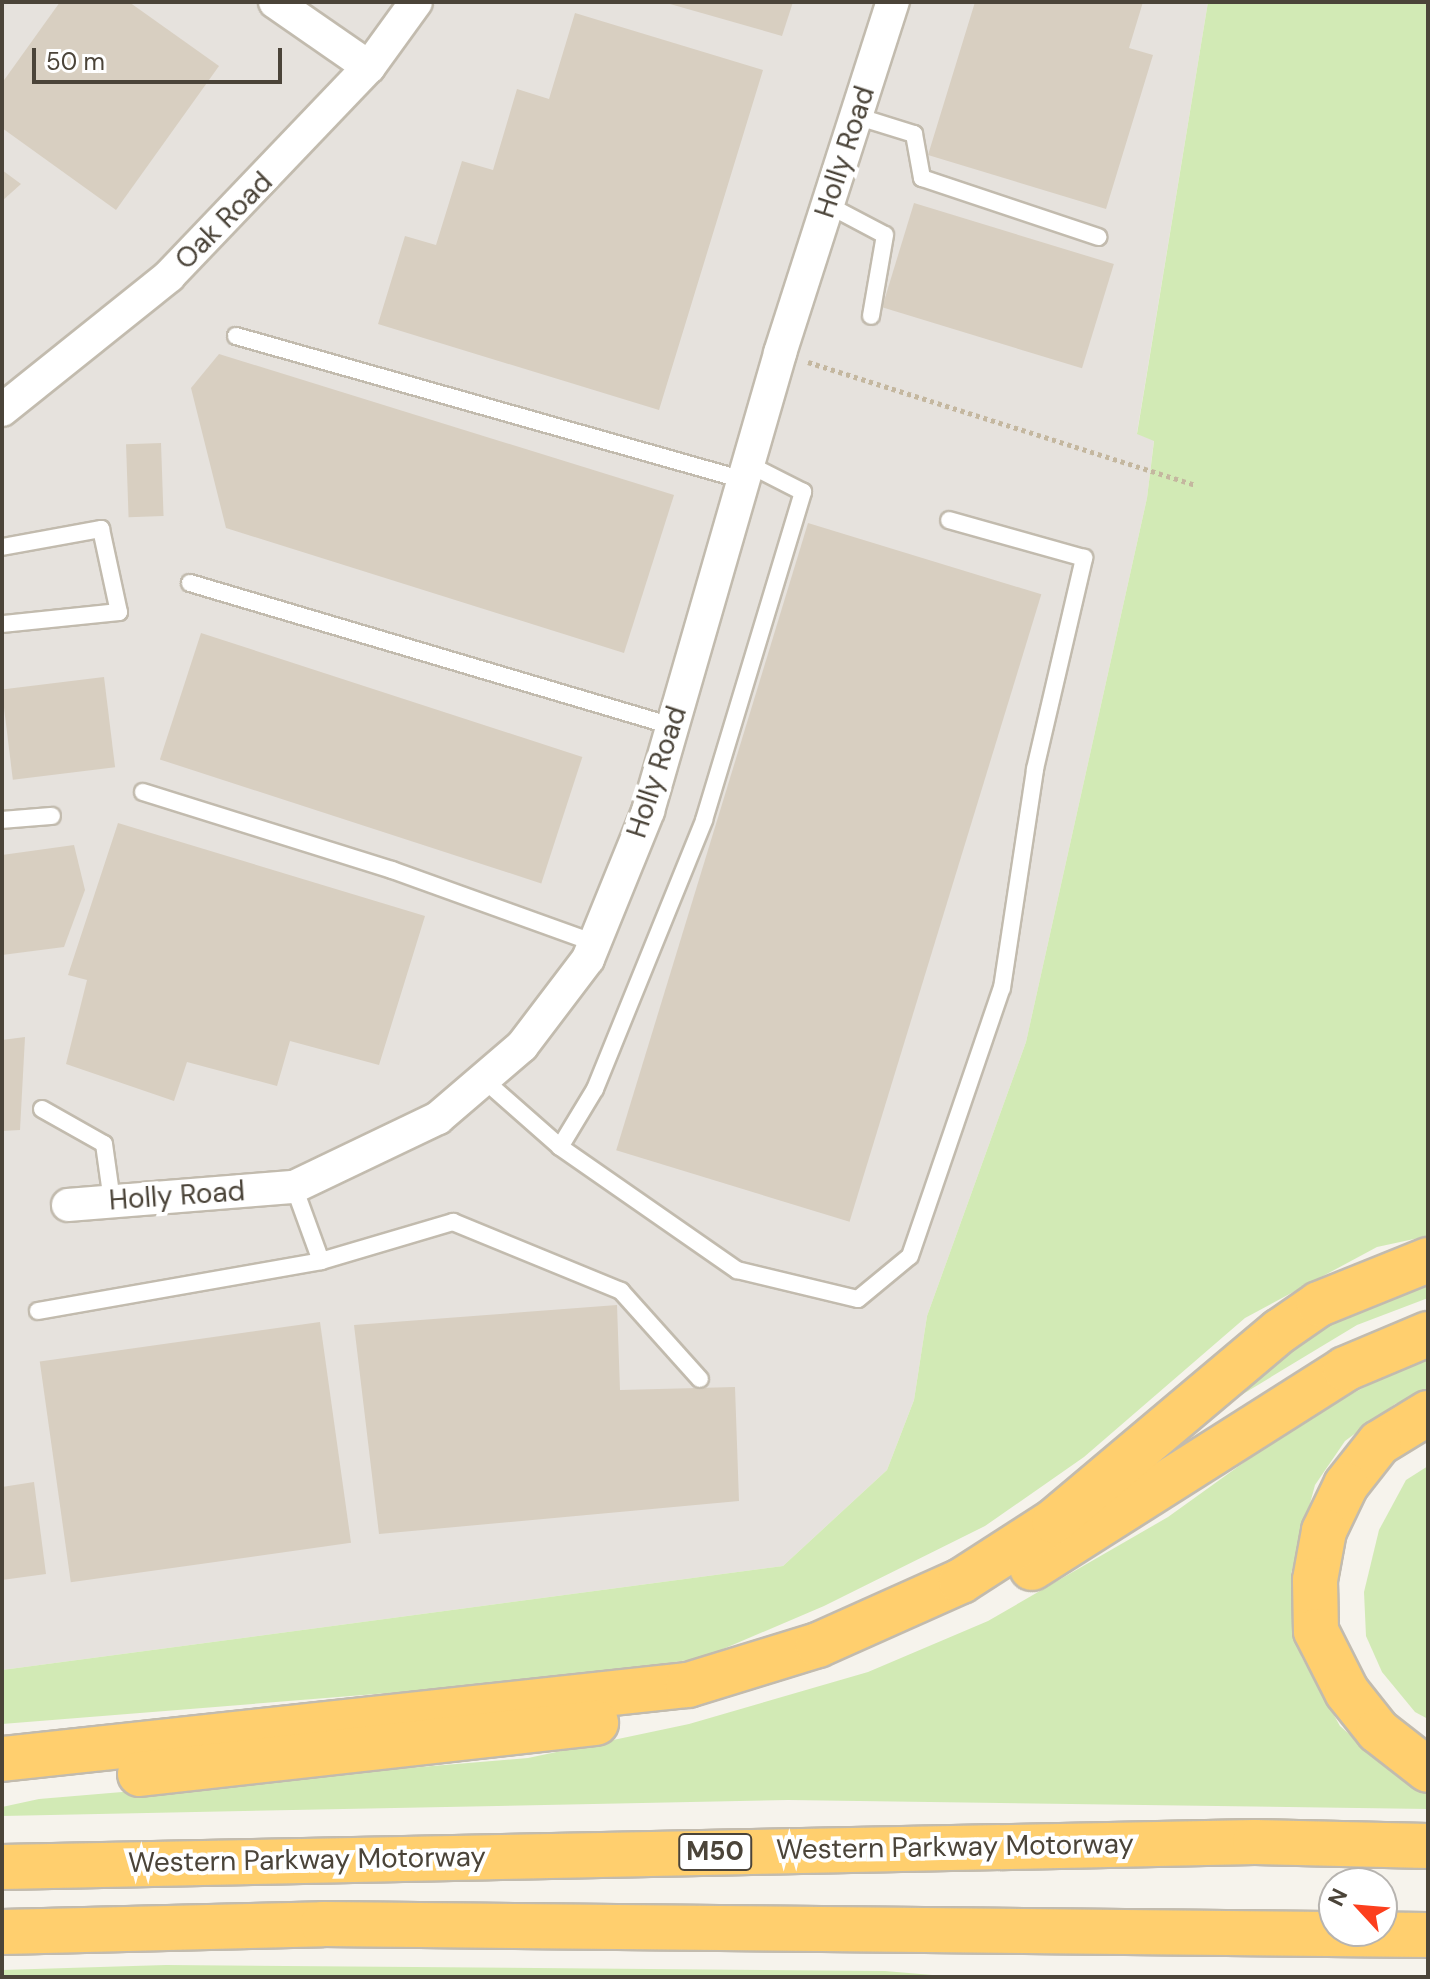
<!DOCTYPE html>
<style>
body{margin:0}
#map{position:relative;width:1430px;height:1979px;overflow:hidden;background:#f6f3ec;font-family:"DM Sans",sans-serif}
div>[style]{position:absolute}
[style*='--x']{left:calc(var(--x)*1px);top:calc(var(--y)*1px);width:calc(var(--w)*1px);rotate:calc(var(--a)*1deg)}
.industrial>*{inset:0;background:#e6e2dd}
.green>*{inset:0;background:#d2eab5}
.building>*{inset:0;background:#d8cfc1;transform-origin:0 0}
.path>*{height:5px;margin-top:-2.5px;transform-origin:0;background:repeating-linear-gradient(90deg,#c4b79f 0 4px,transparent 0 8px)}
.roads{filter:drop-shadow(2px 0 #c2bbae) drop-shadow(-2px 0 #c2bbae) drop-shadow(0 2px #c2bbae) drop-shadow(0 -2px #c2bbae)}
.lane>*{height:16px;margin:-8px;padding:0 8px;transform-origin:8px;border-radius:8px;background:#fff}
.street>*{height:32px;margin:-16px;padding:0 16px;transform-origin:16px;border-radius:16px;background:#fff}
.highway>*{height:44px;margin:-22px;padding:0 22px;transform-origin:22px;border-radius:22px;background:#ffcf6e}
span{translate:-50% -50%;white-space:nowrap;text-align:center;line-height:1.15;-webkit-text-stroke:8px #fff;paint-order:stroke}
.shield-label span{padding:2px 6px;background:#fff;border:2px solid;border-radius:6px;-webkit-text-stroke-width:0}
.shield-label{font-size:26px;color:#4b4439;font-weight:700}
.street-label{font-size:28px;color:#4b4439}
.frame{position:absolute;inset:0;border:4px solid #4b4439;pointer-events:none}
.north{position:absolute;left:1318px;top:1867px;width:80px;height:80px;box-sizing:border-box;background:#fff;border:2px solid #b7b4b0;border-radius:50%;rotate:296deg;font-size:22px;font-weight:700;line-height:32px;text-align:center;color:#4b4439}
.north::after{content:'';display:block;margin:auto;width:28px;height:36px;background:#fc3f1d;clip-path:polygon(50% 0,100% 100%,50% 72%,0 100%)}
.scale{position:absolute;left:32px;top:48px;width:250px;height:36px;box-sizing:border-box;border:4px solid #4b4439;border-top:0;padding-left:10px;font-size:24px;line-height:28px;white-space:nowrap;color:#4b4439;-webkit-text-stroke:6px #fff;paint-order:stroke}
</style>
<div id="map">
<div class="industrial">
<div style="clip-path:polygon(2px 2px,1208px 2px,1137px 433px,1154px 440px,1147px 498px,1026px 1042px,927px 1316px,914px 1400px,887px 1470px,783px 1566px,2px 1670px)"></div>
</div>
<div class="green">
<div style="clip-path:polygon(1208px 2px,1428px 2px,1428px 1236px,1377px 1247px,1245px 1318px,1084px 1457px,985px 1526px,824px 1606px,702px 1658px,552px 1680px,2px 1724px,2px 1670px,783px 1566px,887px 1470px,914px 1400px,927px 1316px,1026px 1042px,1147px 498px,1154px 441px,1137px 434px)"></div>
<div style="clip-path:polygon(1428px 1277px,1428px 1298px,1357px 1325px,1185px 1429px,1288px 1341px)"></div>
<div style="clip-path:polygon(1428px 1354px,1428px 1391px,1395px 1404px,1345px 1441px,1315px 1485px,1291px 1574px,1301px 1656px,1340px 1726px,1384px 1765px,1428px 1791px,1428px 1809px,788px 1800px,2px 1816px,2px 1807px,39px 1799px,528px 1758px,689px 1724px,868px 1672px,988px 1621px,1168px 1517px,1307px 1417px)"></div>
<div style="clip-path:polygon(1428px 1466px,1428px 1719px,1415px 1712px,1382px 1672px,1366px 1636px,1364px 1592px,1379px 1530px,1406px 1480px)"></div>
<div style="clip-path:polygon(166px 1965px,885px 1971px,956px 1977px,2px 1977px,2px 1970px)"></div>
</div>
<div class="building">
<div style="clip-path:polygon(60px 2px,129px 2px,219px 66px,116px 210px,2px 128px,2px 83px)"></div>
<div style="clip-path:polygon(663px 2px,793px 2px,782px 36px)"></div>
<div style="clip-path:polygon(975px 2px,1143px 2px,1129px 48px,1153px 55px,1106px 209px,928px 155px)"></div>
<div style="clip-path:polygon(575px 13px,763px 70px,659px 410px,378px 324px,405px 236px,436px 245px,462px 161px,493px 170px,517px 89px,549px 99px)"></div>
<div style="clip-path:polygon(2px 170px,21px 184px,2px 201px)"></div>
<div style="left:914px;top:203px;width:209px;height:109px;rotate:17deg"></div>
<div style="clip-path:polygon(219px 354px,674px 495px,624px 653px,226px 528px,191px 388px)"></div>
<div style="left:161px;top:443px;width:73px;height:35px;rotate:88deg"></div>
<div style="left:808px;top:523px;width:244px;height:656px;rotate:17deg"></div>
<div style="left:201px;top:633px;width:401px;height:133px;rotate:18deg"></div>
<div style="left:104px;top:677px;width:91px;height:103px;rotate:83deg"></div>
<div style="clip-path:polygon(118px 823px,425px 916px,379px 1065px,290px 1041px,277px 1086px,187px 1062px,174px 1101px,66px 1064px,87px 980px,68px 975px)"></div>
<div style="clip-path:polygon(74px 845px,85px 890px,64px 947px,2px 955px,2px 855px)"></div>
<div style="clip-path:polygon(25px 1037px,20px 1130px,2px 1131px,2px 1040px)"></div>
<div style="clip-path:polygon(617px 1305px,620px 1390px,735px 1387px,739px 1501px,379px 1534px,354px 1325px)"></div>
<div style="left:320px;top:1322px;width:223px;height:283px;rotate:82deg"></div>
<div style="clip-path:polygon(34px 1482px,46px 1574px,2px 1580px,2px 1487px)"></div>
</div>
<div class="path">
<div style="--x:808;--y:362;--w:407;--a:17.6"></div>
</div>
<div class="roads">
<div class="lane">
<div style="--x:856;--y:116;--w:61;--a:17.2"></div>
<div style="--x:914;--y:134;--w:45;--a:79.7"></div>
<div style="--x:922;--y:178;--w:186;--a:18.5"></div>
<div style="--x:828;--y:205;--w:64;--a:27.8"></div>
<div style="--x:885;--y:235;--w:82;--a:99.8"></div>
<div style="--x:236;--y:336;--w:528;--a:15.83"></div>
<div style="--x:2;--y:547;--w:101;--a:-10.3"></div>
<div style="--x:101;--y:529;--w:85;--a:77.8"></div>
<div style="--x:119;--y:612;--w:118;--a:174.1"></div>
<div style="--x:190;--y:583;--w:503;--a:16.52"></div>
<div style="--x:143;--y:792;--w:261;--a:17.4"></div>
<div style="--x:392;--y:870;--w:216;--a:19.8"></div>
<div style="--x:2;--y:820;--w:50;--a:-4.6"></div>
<div style="--x:483;--y:1079;--w:103;--a:41.4"></div>
<div style="--x:560;--y:1147;--w:68;--a:-58.9"></div>
<div style="--x:595;--y:1089;--w:290;--a:-67.9"></div>
<div style="--x:704;--y:820;--w:343;--a:-73.2"></div>
<div style="--x:803;--y:492;--w:62;--a:-153"></div>
<div style="--x:42;--y:1109;--w:71;--a:29.4"></div>
<div style="--x:104;--y:1144;--w:58;--a:82"></div>
<div style="--x:560;--y:1147;--w:216;--a:34.8"></div>
<div style="--x:737;--y:1270;--w:124;--a:13.5"></div>
<div style="--x:858;--y:1299;--w:67;--a:-39.6"></div>
<div style="--x:910;--y:1256;--w:283;--a:-71.1"></div>
<div style="--x:1002;--y:988;--w:221;--a:-81.4"></div>
<div style="--x:1035;--y:769;--w:217;--a:-76.9"></div>
<div style="--x:1084;--y:558;--w:140;--a:-164.3"></div>
<div style="--x:321;--y:1261;--w:138;--a:-16.5"></div>
<div style="--x:453;--y:1222;--w:182;--a:22.3"></div>
<div style="--x:621;--y:1291;--w:118;--a:48.1"></div>
<div style="--x:38;--y:1311;--w:287;--a:-10"></div>
<div style="--x:321;--y:1261;--w:79;--a:-110"></div>
</div>
<div class="street">
<div style="--x:275;--y:2;--w:114;--a:34.7"></div>
<div style="--x:2;--y:410;--w:214;--a:-38.7"></div>
<div style="--x:169;--y:276;--w:289;--a:-46.3"></div>
<div style="--x:369;--y:67;--w:80;--a:-54.1"></div>
<div style="--x:68;--y:1205;--w:227;--a:-4.6"></div>
<div style="--x:294;--y:1187;--w:160;--a:-25.6"></div>
<div style="--x:438;--y:1118;--w:111;--a:-40.6"></div>
<div style="--x:522;--y:1046;--w:109;--a:-52.8"></div>
<div style="--x:588;--y:959;--w:160;--a:-67.9"></div>
<div style="--x:648;--y:811;--w:477;--a:-73.9"></div>
<div style="--x:780;--y:353;--w:369;--a:-72.2"></div>
</div>
<div class="highway">
<div style="--x:1428;--y:1413;--w:57;--a:148.5"></div>
<div style="--x:1379;--y:1443;--w:53;--a:128.2"></div>
<div style="--x:1346;--y:1485;--w:51;--a:115.6"></div>
<div style="--x:1324;--y:1531;--w:50;--a:100.4"></div>
<div style="--x:1315;--y:1580;--w:51;--a:88.9"></div>
<div style="--x:1316;--y:1631;--w:68;--a:63.1"></div>
<div style="--x:1347;--y:1692;--w:50;--a:51.5"></div>
<div style="--x:1378;--y:1731;--w:63;--a:38"></div>
<div style="--x:1032;--y:1568;--w:371;--a:-32.4"></div>
<div style="--x:1345;--y:1369;--w:90;--a:-22.9"></div>
<div style="--x:2;--y:1759;--w:690;--a:-6.16"></div>
<div style="--x:688;--y:1685;--w:136;--a:-17.1"></div>
<div style="--x:818;--y:1645;--w:157;--a:-24.1"></div>
<div style="--x:961;--y:1581;--w:111;--a:-32.8"></div>
<div style="--x:1054;--y:1521;--w:295;--a:-40.1"></div>
<div style="--x:1280;--y:1331;--w:47;--a:-34.7"></div>
<div style="--x:1319;--y:1304;--w:118;--a:-22"></div>
<div style="--x:140;--y:1774;--w:459;--a:-6.4"></div>
<div style="--x:2;--y:1867;--w:1253;--a:-1.14"></div>
<div style="--x:1255;--y:1842;--w:173;--a:1.3"></div>
<div style="--x:2;--y:1932;--w:321;--a:-1.4"></div>
<div style="--x:323;--y:1924;--w:1105;--a:0.57"></div>
</div>
</div>
<div class="shield-label">
<span style="left:715px;top:1852px">M50</span>
</div>
<div class="street-label">
<span style="left:845px;top:152px;rotate:-72deg">Holly Road</span>
<span style="left:224px;top:221px;rotate:-45deg">Oak Road</span>
<span style="left:657px;top:772px;rotate:-72deg">Holly Road</span>
<span style="left:177px;top:1196px;rotate:-4deg">Holly Road</span>
<span style="left:955px;top:1847px;rotate:-1deg">Western Parkway Motorway</span>
<span style="left:307px;top:1860px;rotate:-1deg">Western Parkway Motorway</span>
</div>
<div class="frame"></div>
<div class="north">N</div>
<div class="scale">50 m</div>
</div>
